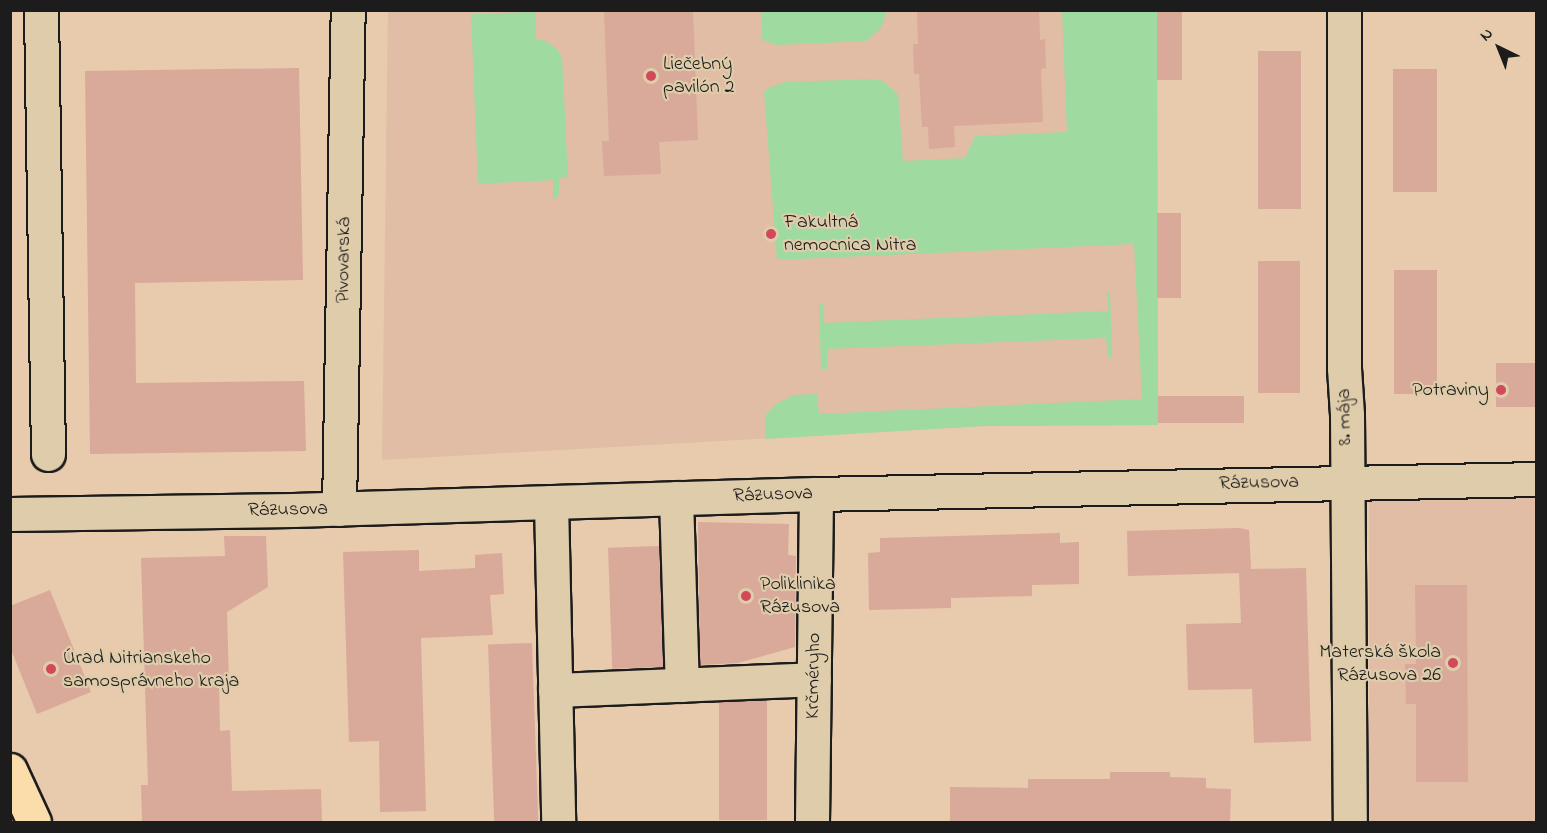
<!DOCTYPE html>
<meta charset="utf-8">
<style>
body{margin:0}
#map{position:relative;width:1547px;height:833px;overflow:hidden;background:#e8caac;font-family:"Indie Flower",sans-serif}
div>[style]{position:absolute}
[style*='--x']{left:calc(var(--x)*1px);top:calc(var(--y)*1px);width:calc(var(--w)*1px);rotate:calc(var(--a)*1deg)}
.built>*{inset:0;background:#e0bda4;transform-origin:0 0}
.green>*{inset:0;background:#9fdaa0}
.building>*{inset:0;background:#d9a99a;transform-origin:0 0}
.roads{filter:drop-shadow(2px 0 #1c1c1c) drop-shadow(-2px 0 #1c1c1c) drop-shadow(0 2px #1c1c1c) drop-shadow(0 -2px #1c1c1c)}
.minor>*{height:33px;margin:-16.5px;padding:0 16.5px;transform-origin:16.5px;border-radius:16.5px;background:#dfccaa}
.major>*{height:33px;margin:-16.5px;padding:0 16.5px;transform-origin:16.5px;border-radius:16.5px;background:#fbddab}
.dots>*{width:16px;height:16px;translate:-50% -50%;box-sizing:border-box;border:3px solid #dfccaa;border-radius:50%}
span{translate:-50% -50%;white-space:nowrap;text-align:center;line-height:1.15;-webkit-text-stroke:4.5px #dfccaa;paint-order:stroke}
.poi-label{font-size:20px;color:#1c1c1c}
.left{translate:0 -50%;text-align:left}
.right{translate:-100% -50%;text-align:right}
.street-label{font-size:20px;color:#1c1c1c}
.frame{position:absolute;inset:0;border:12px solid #1c1c1c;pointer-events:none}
.north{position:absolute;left:1469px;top:18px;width:60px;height:60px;-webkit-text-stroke:4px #dfccaa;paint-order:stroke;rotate:317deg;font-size:16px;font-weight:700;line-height:24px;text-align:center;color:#1c1c1c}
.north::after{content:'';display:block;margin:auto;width:21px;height:27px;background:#1c1c1c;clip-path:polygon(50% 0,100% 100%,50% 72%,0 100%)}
</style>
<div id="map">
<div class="built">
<div style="clip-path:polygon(388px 11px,1157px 11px,1158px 425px,984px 426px,382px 460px)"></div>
<div style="left:1536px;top:498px;width:324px;height:167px;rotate:90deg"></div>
</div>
<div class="green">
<div style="clip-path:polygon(761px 11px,761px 10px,887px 11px,881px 28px,866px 41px,777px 45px,762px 40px)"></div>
<div style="clip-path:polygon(1062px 11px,1157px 11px,1158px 425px,984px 426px,765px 439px,765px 416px,776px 404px,794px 395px,817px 394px,819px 414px,1142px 399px,1134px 244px,777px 260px,764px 92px,770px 87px,786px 82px,873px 79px,883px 81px,898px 94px,903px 161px,965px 158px,975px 136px,1067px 132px)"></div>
<div style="clip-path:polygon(535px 12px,536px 39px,546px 41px,556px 48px,562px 57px,568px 178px,559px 178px,559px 194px,553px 201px,553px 180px,478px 184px,471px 14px)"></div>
<div style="clip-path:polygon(1107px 291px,1110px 291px,1112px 357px,1108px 357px,1106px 338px,827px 349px,827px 369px,821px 369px,819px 304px,823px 304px,824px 323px,1108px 311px)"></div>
</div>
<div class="building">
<div style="clip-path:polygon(604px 10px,693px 10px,698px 140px,659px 142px,661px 174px,604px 176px,602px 141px,609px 141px)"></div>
<div style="clip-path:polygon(917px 10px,1039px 10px,1040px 40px,1045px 39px,1046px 68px,1041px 69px,1043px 122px,954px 126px,955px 147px,929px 149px,928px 127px,922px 127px,919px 74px,914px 74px,913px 44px,918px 44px)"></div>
<div style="left:1157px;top:10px;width:25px;height:70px"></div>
<div style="left:1258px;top:51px;width:43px;height:158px"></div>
<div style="clip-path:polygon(299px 68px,303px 280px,135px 283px,136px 383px,304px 381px,306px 451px,90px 454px,85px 71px)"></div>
<div style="left:1393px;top:69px;width:44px;height:123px"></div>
<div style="left:1157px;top:213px;width:24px;height:85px"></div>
<div style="left:1258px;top:261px;width:42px;height:132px"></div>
<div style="left:1437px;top:270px;width:124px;height:43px;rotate:90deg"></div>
<div style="left:1536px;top:363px;width:44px;height:40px;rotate:90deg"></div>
<div style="left:1244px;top:396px;width:27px;height:86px;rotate:90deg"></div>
<div style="clip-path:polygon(698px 522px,789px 524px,788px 555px,796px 556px,795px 647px,738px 663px,700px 665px)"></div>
<div style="clip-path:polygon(1239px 528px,1249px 530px,1251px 569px,1306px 568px,1311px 741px,1254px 743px,1252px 689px,1188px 690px,1186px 624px,1241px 623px,1239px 573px,1128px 576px,1127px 531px)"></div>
<div style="clip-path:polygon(1060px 533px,1060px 543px,1079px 542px,1079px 584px,1032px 585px,1032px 596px,951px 598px,951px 608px,869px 610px,868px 553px,880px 552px,880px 538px)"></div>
<div style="clip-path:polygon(224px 536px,266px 536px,268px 587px,227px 612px,229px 684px,219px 684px,220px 731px,230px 730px,232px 791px,321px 789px,322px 822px,142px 822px,141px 785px,148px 785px,141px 558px,225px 556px)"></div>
<div style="left:659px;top:546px;width:121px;height:51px;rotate:88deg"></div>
<div style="clip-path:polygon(419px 550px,419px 571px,475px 568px,475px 555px,502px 553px,504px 594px,490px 595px,493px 635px,421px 638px,426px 811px,380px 812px,379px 741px,349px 742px,343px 552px)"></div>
<div style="clip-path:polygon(1415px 585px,1467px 585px,1468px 782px,1416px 782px,1416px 704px,1406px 704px,1405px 664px,1416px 664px)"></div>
<div style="clip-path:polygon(50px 590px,91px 692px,37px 714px,10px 647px,10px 606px)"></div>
<div style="left:532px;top:643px;width:179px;height:44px;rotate:88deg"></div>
<div style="left:767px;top:700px;width:120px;height:48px;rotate:90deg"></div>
<div style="clip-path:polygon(1110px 772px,1170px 772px,1170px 777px,1206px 778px,1206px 788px,1231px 789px,1230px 822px,950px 822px,950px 787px,1028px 788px,1028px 779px,1110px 779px)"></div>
</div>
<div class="roads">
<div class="minor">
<div style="--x:41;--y:10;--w:444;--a:89.1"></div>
<div style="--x:1344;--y:10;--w:358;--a:90"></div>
<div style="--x:1344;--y:368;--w:47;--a:86.3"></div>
<div style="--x:1347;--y:415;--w:407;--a:89.6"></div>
<div style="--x:676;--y:498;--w:187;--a:88.2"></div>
<div style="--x:551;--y:502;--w:320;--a:88.7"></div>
<div style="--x:339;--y:509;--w:499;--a:-89"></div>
<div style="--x:10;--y:514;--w:283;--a:-0.8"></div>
<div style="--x:293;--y:510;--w:523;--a:-1.75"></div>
<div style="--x:816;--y:494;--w:720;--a:-1.19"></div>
<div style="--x:555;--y:690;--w:259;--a:-2.4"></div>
<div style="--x:812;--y:822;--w:328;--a:-89.3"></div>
</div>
<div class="major">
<div style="--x:10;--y:770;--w:57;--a:65.2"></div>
</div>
</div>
<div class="dots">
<div style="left:651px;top:76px;background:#d1495b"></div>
<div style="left:771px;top:234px;background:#d1495b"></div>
<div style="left:1501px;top:390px;background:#d1495b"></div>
<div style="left:746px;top:596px;background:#d1495b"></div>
<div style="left:1453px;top:663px;background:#d1495b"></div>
<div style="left:51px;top:669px;background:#d1495b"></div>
</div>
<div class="poi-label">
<span class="left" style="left:663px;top:76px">Liečebný<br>pavilón 2</span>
<span class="left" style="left:784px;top:234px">Fakultná<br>nemocnica Nitra</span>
<span class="right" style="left:1489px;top:390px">Potraviny</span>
<span class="left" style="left:760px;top:596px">Poliklinika<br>Rázusova</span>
<span class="right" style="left:1441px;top:664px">Materská škola<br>Rázusova 26</span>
<span class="left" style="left:63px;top:670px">Úrad Nitrianskeho<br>samosprávneho kraja</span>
</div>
<div class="street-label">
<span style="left:344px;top:260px;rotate:-89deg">Pivovarská</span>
<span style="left:1345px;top:417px;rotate:-91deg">8. mája</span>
<span style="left:1259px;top:483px;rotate:-1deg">Rázusova</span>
<span style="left:773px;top:495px;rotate:-2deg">Rázusova</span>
<span style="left:288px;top:510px;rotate:-1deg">Rázusova</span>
<span style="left:814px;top:676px;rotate:-89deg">Krčméryho</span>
</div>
<div class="frame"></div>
<div class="north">N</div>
</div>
